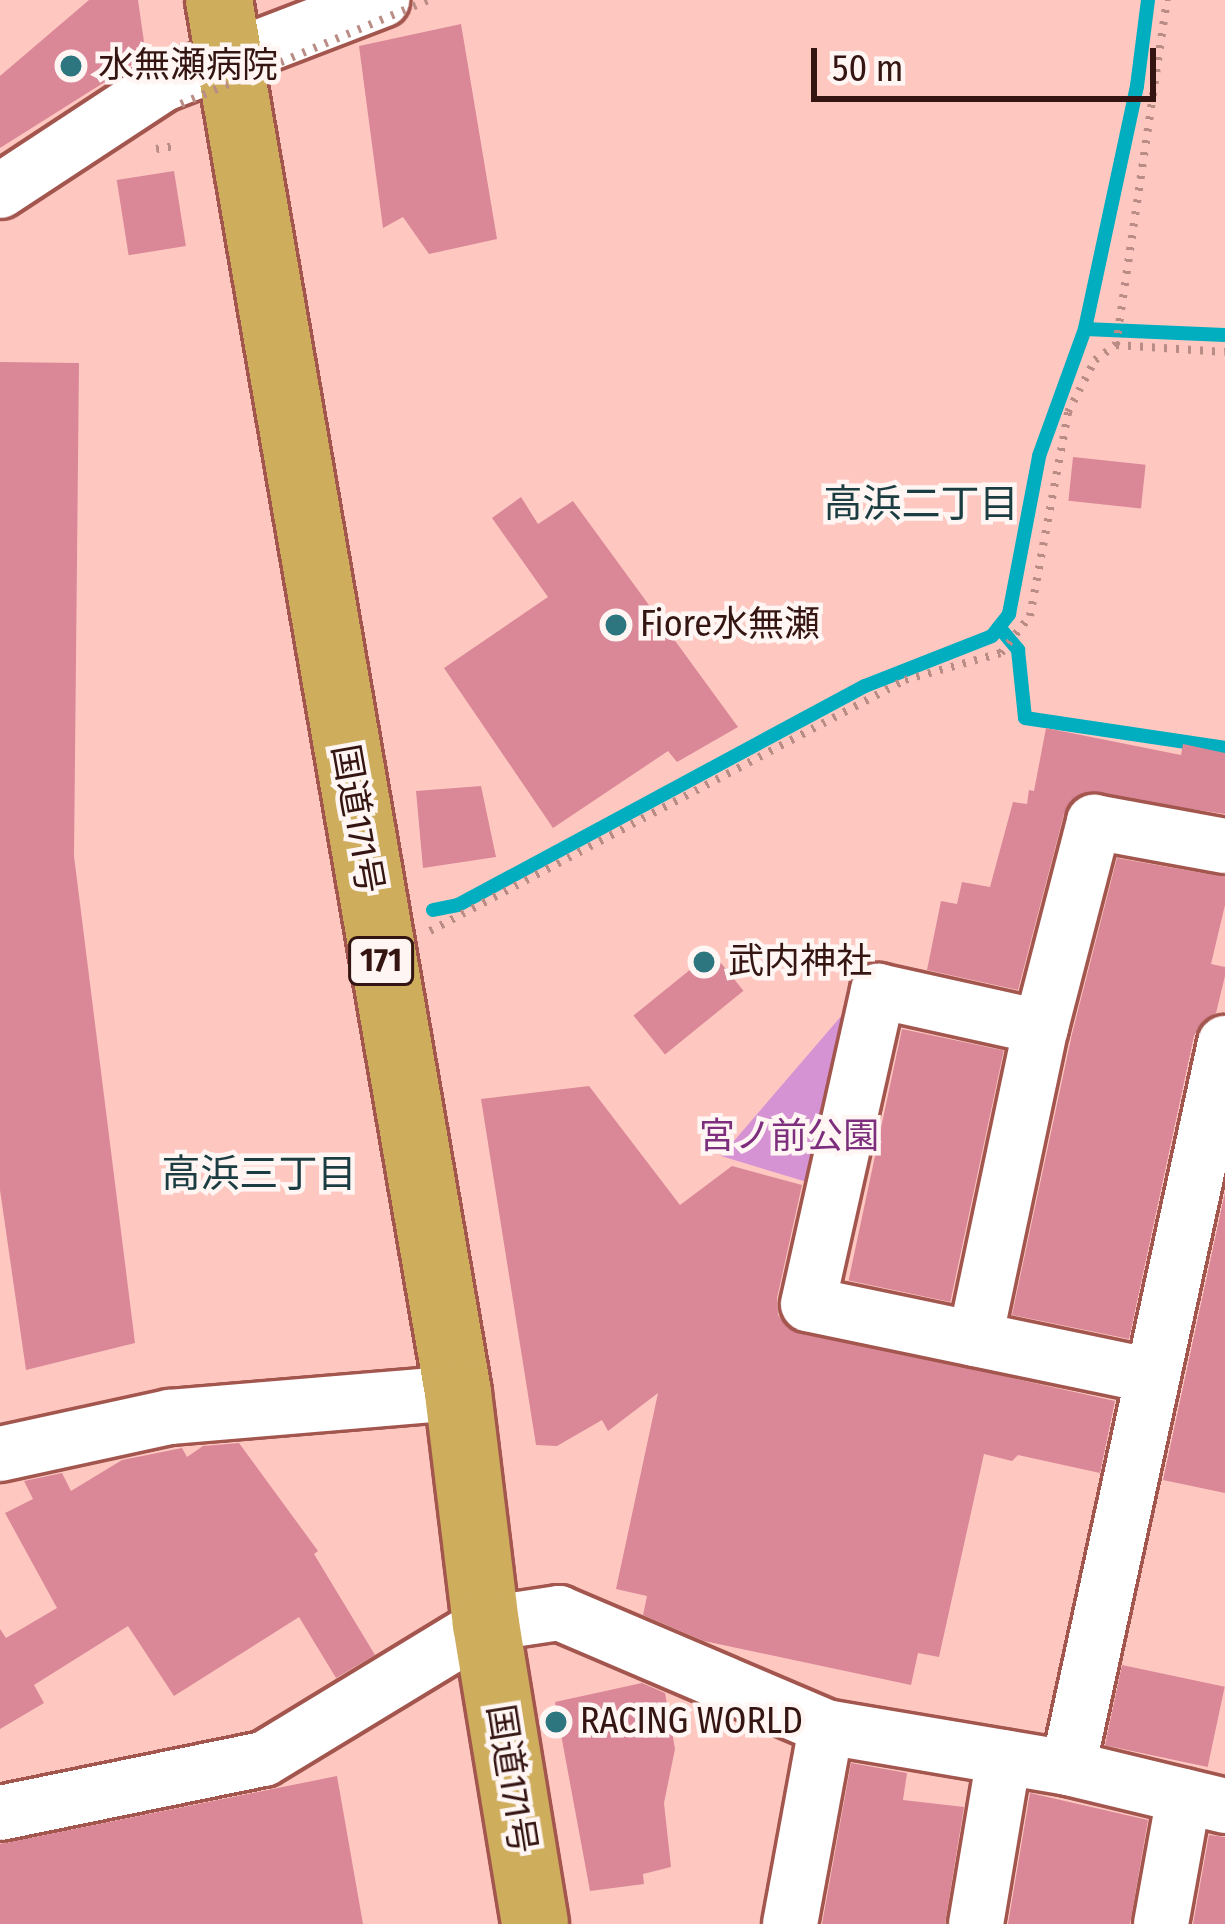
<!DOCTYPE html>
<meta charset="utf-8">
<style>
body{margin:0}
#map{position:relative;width:1225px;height:1924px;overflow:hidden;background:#fec8c1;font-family:"Fira Sans Condensed","Noto Sans JP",sans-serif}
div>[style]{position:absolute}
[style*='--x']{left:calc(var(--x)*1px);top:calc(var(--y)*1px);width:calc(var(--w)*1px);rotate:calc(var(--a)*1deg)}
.green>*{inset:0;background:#d593d4}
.stream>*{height:14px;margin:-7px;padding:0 7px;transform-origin:7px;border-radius:7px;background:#00aebf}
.building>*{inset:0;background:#da8797;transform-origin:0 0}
.path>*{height:8px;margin-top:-4px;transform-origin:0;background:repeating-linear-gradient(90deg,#ba8c86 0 3px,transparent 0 12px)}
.roads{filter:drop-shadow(3px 0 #a3564e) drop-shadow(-3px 0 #a3564e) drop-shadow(0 3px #a3564e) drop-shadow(0 -3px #a3564e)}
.street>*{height:54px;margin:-27px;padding:0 27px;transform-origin:27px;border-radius:27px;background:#fff}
.highway>*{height:66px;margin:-33px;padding:0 33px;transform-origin:33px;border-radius:33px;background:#cead5d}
.path-bridge>*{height:8px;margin-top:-4px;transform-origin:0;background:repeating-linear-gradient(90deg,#ba8c86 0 3px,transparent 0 12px)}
.dots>*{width:33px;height:33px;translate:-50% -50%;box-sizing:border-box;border:6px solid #fff6f4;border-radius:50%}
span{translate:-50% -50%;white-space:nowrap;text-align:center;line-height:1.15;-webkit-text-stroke:9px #fff6f4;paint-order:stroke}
.shield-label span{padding:3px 9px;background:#fff6f4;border:3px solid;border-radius:9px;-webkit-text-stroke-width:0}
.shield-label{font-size:33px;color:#341512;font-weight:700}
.poi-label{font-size:36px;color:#341512}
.left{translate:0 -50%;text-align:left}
.street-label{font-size:36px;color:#341512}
.park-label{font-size:36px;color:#7d2f7e}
.neighbourhood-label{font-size:39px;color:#1b3d41}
.scale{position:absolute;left:811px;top:48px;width:345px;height:54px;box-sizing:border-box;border:6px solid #341512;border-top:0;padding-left:15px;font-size:36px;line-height:42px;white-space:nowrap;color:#341512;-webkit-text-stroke:9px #fff6f4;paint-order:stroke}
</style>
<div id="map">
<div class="green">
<div style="clip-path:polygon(867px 986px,817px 1185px,721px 1156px)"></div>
</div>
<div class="stream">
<div style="--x:1148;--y:0;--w:87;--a:97.3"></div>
<div style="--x:1137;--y:86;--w:249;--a:102.1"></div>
<div style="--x:1085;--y:329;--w:140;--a:2.5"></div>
<div style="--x:999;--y:627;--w:30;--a:50"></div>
<div style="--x:1018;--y:650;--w:68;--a:84.1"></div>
<div style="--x:1025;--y:718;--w:202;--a:8.5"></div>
<div style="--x:433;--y:910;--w:25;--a:-11"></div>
<div style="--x:458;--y:905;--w:462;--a:-28.3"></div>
<div style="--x:865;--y:686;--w:136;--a:-21.5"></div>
<div style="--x:992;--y:636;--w:28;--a:-52"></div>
<div style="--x:1009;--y:614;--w:161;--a:-79.2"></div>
<div style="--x:1039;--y:456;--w:135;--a:-70.1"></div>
</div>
<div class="building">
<div style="clip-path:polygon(89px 0,138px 0,146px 56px,0 148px,0 76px)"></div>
<div style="clip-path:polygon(461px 24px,497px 239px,429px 254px,403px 217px,383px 228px,359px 46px)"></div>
<div style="left:174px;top:171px;width:76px;height:58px;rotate:81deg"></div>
<div style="clip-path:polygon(0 362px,79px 363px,74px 856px,135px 1343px,26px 1370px,0 1190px)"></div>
<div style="left:1073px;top:457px;width:73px;height:44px;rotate:6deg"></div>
<div style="clip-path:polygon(521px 497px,538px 524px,573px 501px,738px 727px,677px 762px,668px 751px,553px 828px,444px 668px,548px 597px,492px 518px)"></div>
<div style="clip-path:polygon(1046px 728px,1181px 755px,1183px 744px,1225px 753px,1225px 814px,1083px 793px,1064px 814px,1018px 990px,927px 970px,941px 901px,957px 904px,962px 882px,990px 887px,1013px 802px,1027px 804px,1029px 790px,1034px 791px)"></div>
<div style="clip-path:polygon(481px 786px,496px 857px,423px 868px,416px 791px)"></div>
<div style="clip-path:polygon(1117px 858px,1225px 877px,1225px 905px,1211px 964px,1225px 967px,1225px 976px,1216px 1013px,1203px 1021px,1194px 1036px,1129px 1339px,1012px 1315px,1072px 1034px)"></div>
<div style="left:712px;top:952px;width:50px;height:101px;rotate:51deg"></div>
<div style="left:902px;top:1029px;width:104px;height:257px;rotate:12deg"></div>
<div style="clip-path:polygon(589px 1086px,680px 1205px,732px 1166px,802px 1185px,777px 1298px,778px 1315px,788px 1328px,1115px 1401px,1100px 1473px,1018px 1455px,1012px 1461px,984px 1454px,939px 1657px,918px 1653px,911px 1685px,704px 1641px,643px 1615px,647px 1596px,616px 1589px,658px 1393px,608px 1431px,602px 1420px,557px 1446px,536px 1445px,481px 1099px)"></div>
<div style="clip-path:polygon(1225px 1192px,1225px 1493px,1163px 1480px)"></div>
<div style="clip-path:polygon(239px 1443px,318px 1551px,314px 1554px,375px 1655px,336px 1678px,299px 1617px,174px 1696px,128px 1626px,34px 1685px,44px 1703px,0 1729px,0 1629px,6px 1638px,57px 1608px,5px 1513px,33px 1499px,24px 1481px,62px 1473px,71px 1491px,122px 1460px,182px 1448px,187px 1457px,203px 1446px)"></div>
<div style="left:1122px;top:1665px;width:105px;height:82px;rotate:12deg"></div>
<div style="clip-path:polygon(642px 1683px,665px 1693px,675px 1749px,664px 1803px,671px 1867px,643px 1874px,644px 1884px,590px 1891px,555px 1702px)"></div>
<div style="clip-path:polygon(851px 1763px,907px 1773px,903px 1800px,964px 1807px,945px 1924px,822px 1924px)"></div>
<div style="clip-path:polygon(337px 1776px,363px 1924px,0 1924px,0 1844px)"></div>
<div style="clip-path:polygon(1030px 1793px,1148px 1820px,1130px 1924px,1008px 1924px)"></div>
<div style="clip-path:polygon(1209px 1835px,1225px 1837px,1225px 1924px,1193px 1924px)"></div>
</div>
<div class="path">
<div style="--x:156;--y:149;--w:20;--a:-9"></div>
<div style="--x:1116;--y:345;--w:349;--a:-81.6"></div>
<div style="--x:430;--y:931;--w:537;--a:-27.85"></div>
<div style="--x:905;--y:680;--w:100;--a:-15.7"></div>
<div style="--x:1001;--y:653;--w:47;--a:-51.9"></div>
<div style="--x:1030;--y:616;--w:208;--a:-79.4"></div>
<div style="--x:1068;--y:412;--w:59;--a:-62.6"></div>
<div style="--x:1095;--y:360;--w:26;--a:-36"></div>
<div style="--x:1116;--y:345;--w:109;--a:3.7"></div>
</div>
<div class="roads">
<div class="street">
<div style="--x:0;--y:191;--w:195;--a:-33.3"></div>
<div style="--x:163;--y:84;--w:235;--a:-21"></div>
<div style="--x:975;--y:1339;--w:319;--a:-78.1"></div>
<div style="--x:1152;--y:1376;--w:351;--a:-168.2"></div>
<div style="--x:808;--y:1304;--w:321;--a:-77.4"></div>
<div style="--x:878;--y:991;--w:167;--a:12.5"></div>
<div style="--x:1041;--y:1027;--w:212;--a:-75.5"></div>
<div style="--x:1094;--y:822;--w:133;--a:10.4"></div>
<div style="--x:0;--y:1454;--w:174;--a:-12.3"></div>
<div style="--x:170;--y:1417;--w:289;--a:-4.8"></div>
<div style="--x:1068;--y:1768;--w:742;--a:-77.78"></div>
<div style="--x:0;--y:1813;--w:269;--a:-11.6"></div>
<div style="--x:264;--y:1759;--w:260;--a:-31.3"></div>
<div style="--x:486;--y:1624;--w:74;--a:-8.6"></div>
<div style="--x:559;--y:1613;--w:290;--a:23.1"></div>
<div style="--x:826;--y:1727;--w:245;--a:9.6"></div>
<div style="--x:1068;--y:1768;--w:162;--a:13.6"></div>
<div style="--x:790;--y:1924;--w:200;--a:-79.6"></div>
<div style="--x:976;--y:1924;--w:169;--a:-80.5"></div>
<div style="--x:1161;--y:1924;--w:130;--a:-79.8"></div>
</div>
<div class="highway">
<div style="--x:219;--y:0;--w:1413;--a:80.26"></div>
<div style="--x:458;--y:1393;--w:233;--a:83.1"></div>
<div style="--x:486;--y:1624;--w:304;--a:80.7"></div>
</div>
</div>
<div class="path-bridge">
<div style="--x:181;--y:104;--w:269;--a:-22.8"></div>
</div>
<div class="dots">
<div style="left:71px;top:66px;background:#2d767f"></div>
<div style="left:616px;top:625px;background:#2d767f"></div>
<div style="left:704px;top:962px;background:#2d767f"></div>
<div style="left:556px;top:1722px;background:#2d767f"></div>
</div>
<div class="shield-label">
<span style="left:381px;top:961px">171</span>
</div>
<div class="poi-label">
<span class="left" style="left:98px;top:66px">水無瀬病院</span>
<span class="left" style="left:640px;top:625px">Fiore水無瀬</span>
<span class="left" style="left:728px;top:962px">武内神社</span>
<span class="left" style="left:580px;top:1722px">RACING WORLD</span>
</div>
<div class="street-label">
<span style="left:357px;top:819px;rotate:80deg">国道171号</span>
<span style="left:511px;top:1779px;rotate:81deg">国道171号</span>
</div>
<div class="park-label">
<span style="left:789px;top:1137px">宮ノ前公園</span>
</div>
<div class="neighbourhood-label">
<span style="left:921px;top:504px">高浜二丁目</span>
<span style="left:259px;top:1174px">高浜三丁目</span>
</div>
<div class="scale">50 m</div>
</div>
